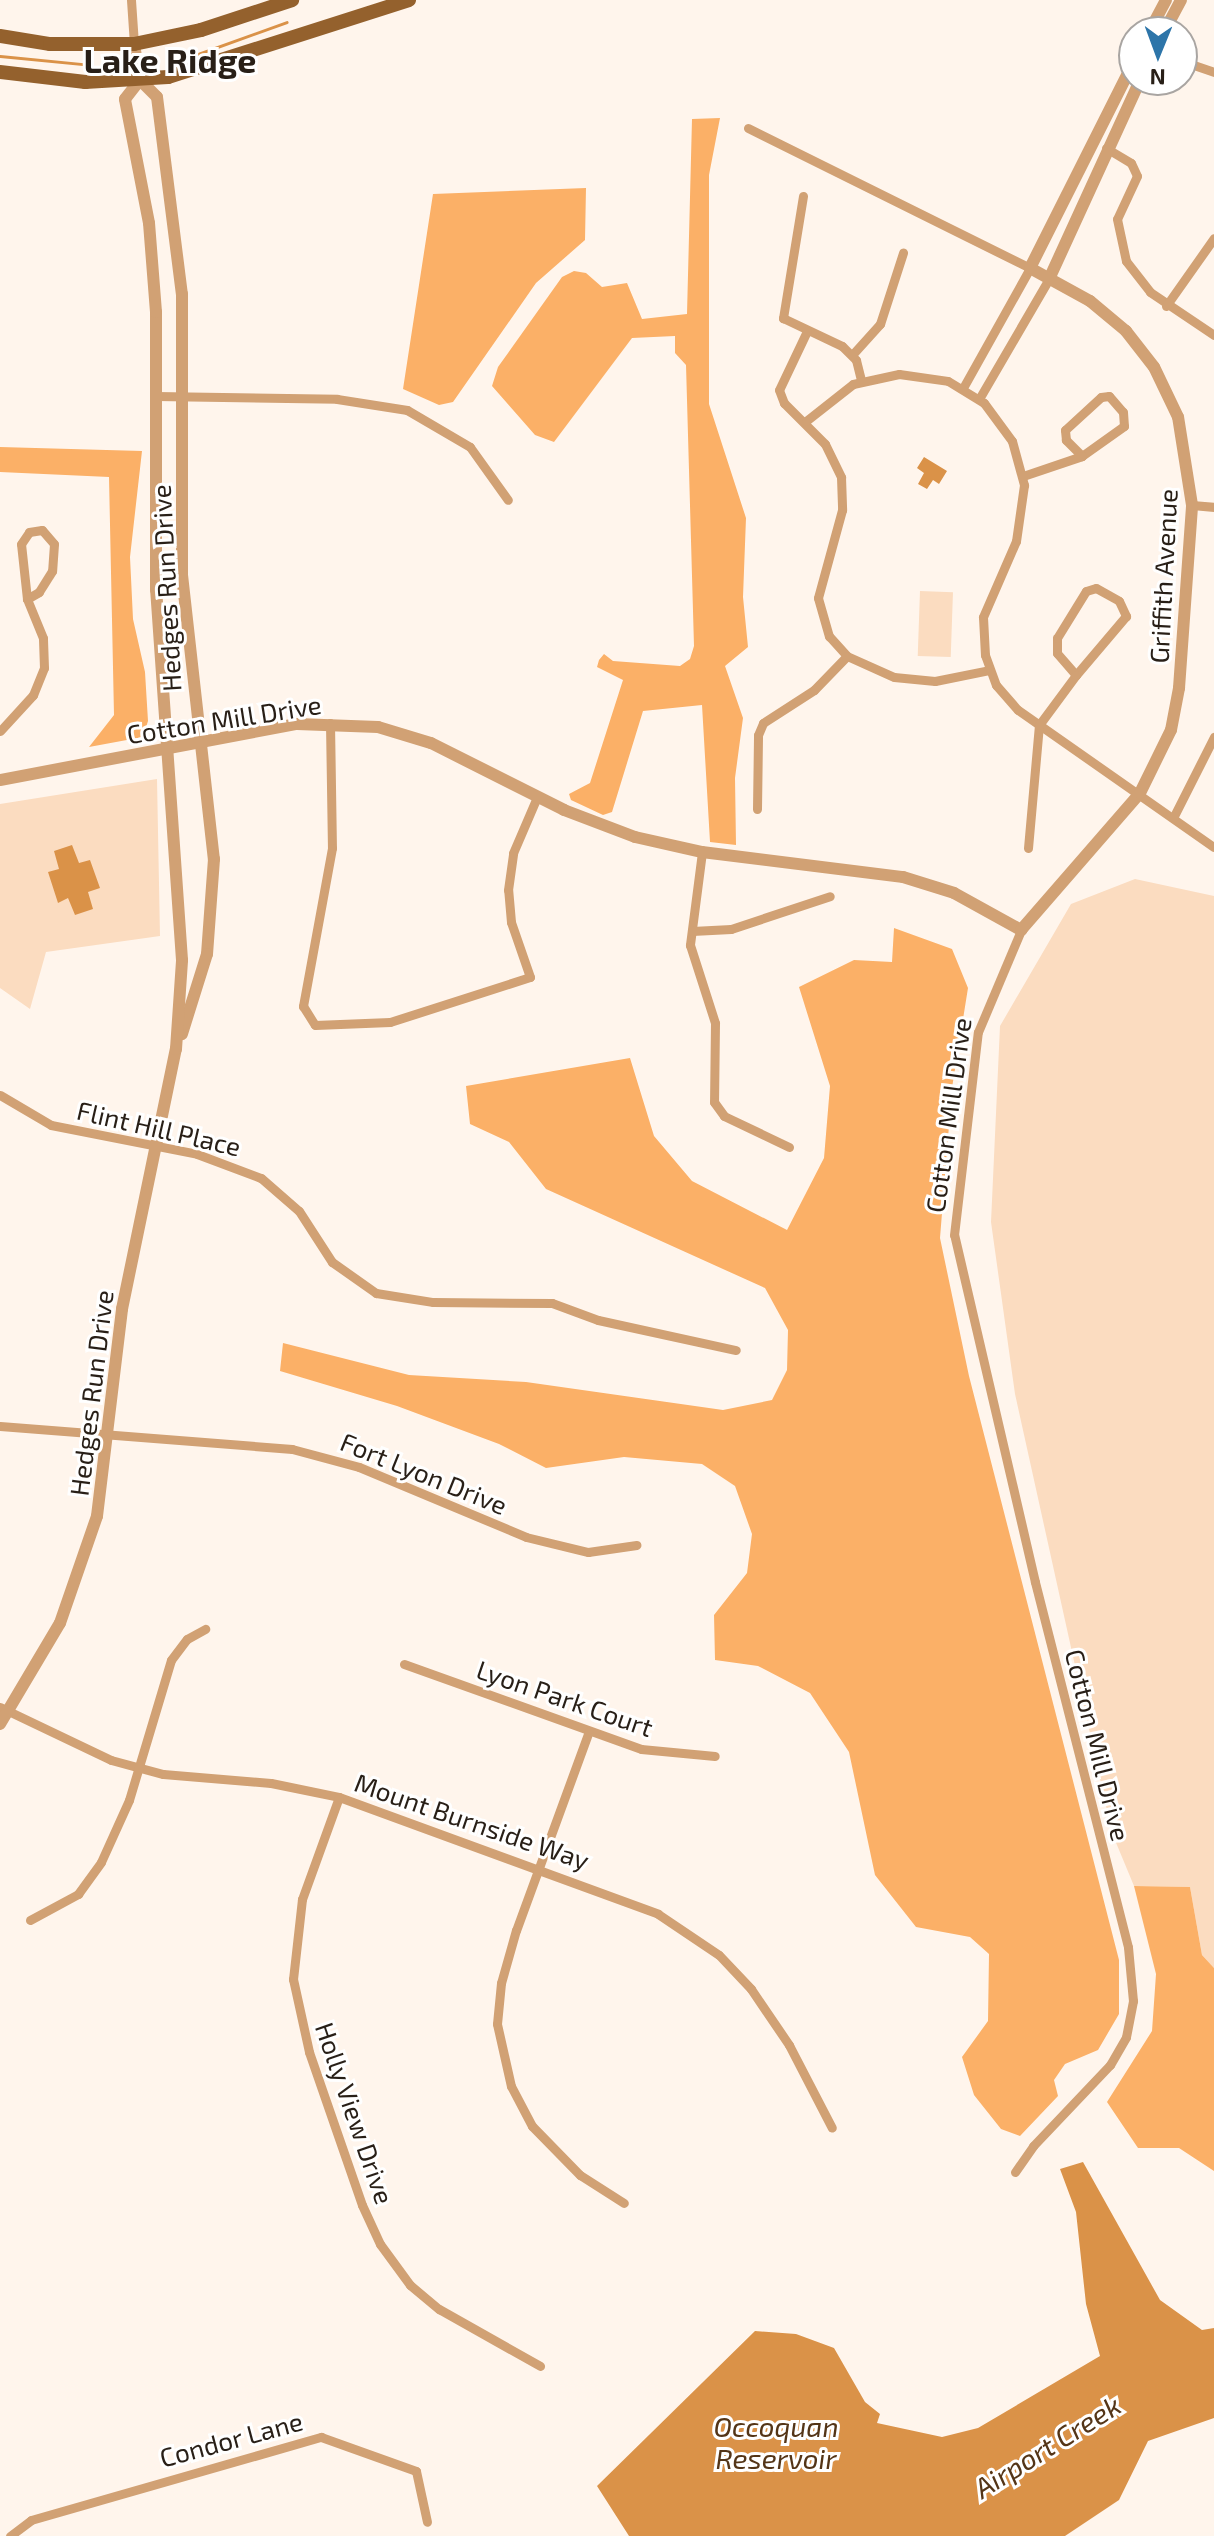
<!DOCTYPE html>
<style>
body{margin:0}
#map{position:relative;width:1214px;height:2536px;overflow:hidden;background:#fff5ec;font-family:"Exo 2",sans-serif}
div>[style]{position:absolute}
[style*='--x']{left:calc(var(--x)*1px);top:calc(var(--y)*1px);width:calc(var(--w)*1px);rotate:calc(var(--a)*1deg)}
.green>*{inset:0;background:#fbdcc0;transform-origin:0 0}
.forest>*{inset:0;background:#fbb067}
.water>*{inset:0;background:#da9248}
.stream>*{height:3px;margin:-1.5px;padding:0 1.5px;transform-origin:1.5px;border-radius:1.5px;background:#da9248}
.minor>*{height:9px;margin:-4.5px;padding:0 4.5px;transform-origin:4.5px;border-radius:4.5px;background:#d1a174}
.tertiary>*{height:12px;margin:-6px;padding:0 6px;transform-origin:6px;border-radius:6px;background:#d1a174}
.primary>*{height:14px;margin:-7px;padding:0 7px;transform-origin:7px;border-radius:7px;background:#94612d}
span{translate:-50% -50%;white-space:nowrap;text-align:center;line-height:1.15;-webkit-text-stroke:6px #fff;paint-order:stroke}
.street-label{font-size:26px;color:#281f17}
.water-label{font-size:28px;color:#543517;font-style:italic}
.district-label{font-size:34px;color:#281f17;font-weight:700}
.north{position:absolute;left:1118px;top:16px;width:80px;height:80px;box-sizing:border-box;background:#fff;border:2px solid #a9a5a2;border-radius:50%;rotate:181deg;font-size:22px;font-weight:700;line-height:32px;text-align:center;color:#281f17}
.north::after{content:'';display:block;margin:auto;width:28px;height:36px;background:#2d75a9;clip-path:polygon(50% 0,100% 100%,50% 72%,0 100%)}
</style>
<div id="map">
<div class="green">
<div style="left:920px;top:591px;width:33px;height:65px;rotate:2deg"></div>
<div style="clip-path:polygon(157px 779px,160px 936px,46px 952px,30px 1009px,0 988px,0 804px)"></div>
<div style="clip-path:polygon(1135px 879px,1214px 896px,1214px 1968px,1202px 1955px,1190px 1887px,1134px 1886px,1112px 1833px,1015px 1394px,991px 1222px,1000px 1026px,1071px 904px)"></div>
</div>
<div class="forest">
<div style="clip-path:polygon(720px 118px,709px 175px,709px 404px,746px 518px,743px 597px,748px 647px,725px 666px,743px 718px,735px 778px,736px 845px,710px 842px,702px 705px,643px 711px,612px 812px,603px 815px,571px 800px,569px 794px,590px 783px,623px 680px,597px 667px,599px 660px,604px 654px,613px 661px,680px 666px,690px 659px,694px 646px,686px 365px,675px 353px,675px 336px,632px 338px,554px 442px,535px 435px,492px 386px,498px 367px,562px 277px,574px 271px,586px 273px,602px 287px,627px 283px,642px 319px,687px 314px,692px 119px)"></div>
<div style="clip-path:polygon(586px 188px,585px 240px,536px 283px,453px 402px,439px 405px,403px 389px,433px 194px)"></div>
<div style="clip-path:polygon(0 447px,142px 451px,130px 557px,133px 619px,145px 672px,148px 721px,143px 737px,89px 747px,114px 715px,109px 477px,0 472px)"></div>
<div style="clip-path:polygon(894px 928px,952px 949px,968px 988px,952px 1088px,940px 1238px,969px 1376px,1119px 1960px,1119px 2014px,1098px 2050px,1065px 2064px,1054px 2080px,1058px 2096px,1020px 2136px,1001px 2129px,974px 2095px,962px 2057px,988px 2021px,989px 1954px,970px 1937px,916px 1927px,875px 1875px,849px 1752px,810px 1693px,758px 1666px,715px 1660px,714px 1615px,747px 1573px,752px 1534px,735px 1486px,702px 1464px,624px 1457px,546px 1468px,499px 1444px,397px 1406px,280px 1371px,283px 1343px,409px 1375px,526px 1382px,723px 1410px,772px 1400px,787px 1370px,788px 1330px,765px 1288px,546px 1189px,509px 1142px,470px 1124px,466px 1086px,630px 1058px,654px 1136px,692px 1181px,787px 1230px,824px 1158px,830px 1086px,799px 987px,854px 960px,892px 962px)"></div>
<div style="clip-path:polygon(1134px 1886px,1190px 1887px,1202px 1955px,1214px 1968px,1214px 2171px,1179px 2148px,1138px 2148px,1107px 2102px,1152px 2031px,1156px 1974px)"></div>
</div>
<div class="water">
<div style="clip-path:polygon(924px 457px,947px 471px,939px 484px,933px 480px,927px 489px,918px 484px,924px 473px,917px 468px)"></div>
<div style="clip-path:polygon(72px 845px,79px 863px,90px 860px,100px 888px,88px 892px,93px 909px,75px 915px,68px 898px,58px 903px,48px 872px,59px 869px,54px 851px)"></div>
<div style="clip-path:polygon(1083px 2162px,1160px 2300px,1202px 2330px,1214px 2328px,1214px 2418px,1148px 2441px,1119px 2500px,1065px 2536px,629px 2536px,597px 2486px,755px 2331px,796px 2334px,834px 2348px,865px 2402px,880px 2414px,877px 2423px,942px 2437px,978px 2428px,1100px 2356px,1086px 2304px,1076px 2212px,1060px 2169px)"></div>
</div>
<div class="stream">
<div style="--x:0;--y:56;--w:91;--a:5.6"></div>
<div style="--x:184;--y:59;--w:109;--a:-19.8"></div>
</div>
<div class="minor">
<div style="--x:131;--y:0;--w:44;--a:86.1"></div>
<div style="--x:1182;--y:61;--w:34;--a:19"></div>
<div style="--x:748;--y:128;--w:315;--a:26.4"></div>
<div style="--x:1030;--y:268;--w:137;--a:119.2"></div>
<div style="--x:1106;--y:148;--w:29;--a:31"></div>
<div style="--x:1131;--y:163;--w:14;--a:65"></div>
<div style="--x:1137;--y:176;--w:47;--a:114.9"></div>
<div style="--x:1117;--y:219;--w:43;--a:77.9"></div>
<div style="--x:1126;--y:261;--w:39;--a:52"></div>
<div style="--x:1150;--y:292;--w:77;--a:33.9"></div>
<div style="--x:803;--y:196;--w:124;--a:99.3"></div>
<div style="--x:783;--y:318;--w:65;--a:25.4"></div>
<div style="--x:842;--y:346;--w:20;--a:45"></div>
<div style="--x:856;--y:360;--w:21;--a:76"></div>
<div style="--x:1166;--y:306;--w:83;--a:-54.8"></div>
<div style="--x:807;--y:331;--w:65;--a:115.4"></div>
<div style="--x:779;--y:390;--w:14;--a:69"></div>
<div style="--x:784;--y:403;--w:58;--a:45"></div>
<div style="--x:825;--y:444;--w:37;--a:64"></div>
<div style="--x:841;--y:477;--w:33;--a:88"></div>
<div style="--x:842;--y:510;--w:91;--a:105.3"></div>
<div style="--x:818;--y:598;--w:40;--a:74"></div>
<div style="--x:829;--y:636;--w:27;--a:48"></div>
<div style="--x:847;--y:656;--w:51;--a:24.1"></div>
<div style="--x:894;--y:677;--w:41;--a:5.6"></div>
<div style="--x:935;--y:681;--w:55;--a:-11.5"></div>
<div style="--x:852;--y:355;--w:42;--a:-47.9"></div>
<div style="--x:880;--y:324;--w:75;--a:-72.1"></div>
<div style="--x:156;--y:396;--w:181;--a:0.9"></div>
<div style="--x:337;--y:399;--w:71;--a:8.9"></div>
<div style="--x:407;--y:410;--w:73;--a:30.4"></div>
<div style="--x:470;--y:447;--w:65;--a:54.4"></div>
<div style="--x:1109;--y:396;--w:21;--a:49"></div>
<div style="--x:1123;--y:412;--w:14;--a:86"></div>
<div style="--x:1124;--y:426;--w:52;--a:144.5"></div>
<div style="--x:1082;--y:456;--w:23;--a:-135"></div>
<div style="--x:1066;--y:440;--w:10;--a:-96"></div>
<div style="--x:1065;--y:430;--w:49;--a:-42.5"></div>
<div style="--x:1101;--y:397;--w:8;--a:-7"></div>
<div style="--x:979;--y:399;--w:141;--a:-59.8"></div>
<div style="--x:806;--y:421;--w:60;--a:-38.2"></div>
<div style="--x:853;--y:384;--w:47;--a:-12.3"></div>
<div style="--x:899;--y:374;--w:49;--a:8.1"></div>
<div style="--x:948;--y:381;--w:42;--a:31.4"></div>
<div style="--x:984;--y:403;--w:47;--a:53.6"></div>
<div style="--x:1012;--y:441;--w:46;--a:74.7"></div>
<div style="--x:1024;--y:485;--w:57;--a:98.1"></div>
<div style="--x:1016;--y:541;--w:83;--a:113.5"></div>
<div style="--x:983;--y:617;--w:38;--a:87"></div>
<div style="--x:985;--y:655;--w:32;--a:70"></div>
<div style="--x:996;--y:685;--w:33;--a:49"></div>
<div style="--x:1018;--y:710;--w:239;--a:35"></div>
<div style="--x:1023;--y:476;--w:62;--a:-18.7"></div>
<div style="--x:1192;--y:505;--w:22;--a:5"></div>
<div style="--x:42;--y:530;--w:18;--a:49"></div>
<div style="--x:54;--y:544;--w:27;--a:94"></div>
<div style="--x:52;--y:571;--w:25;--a:122"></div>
<div style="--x:39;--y:592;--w:14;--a:150"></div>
<div style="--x:27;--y:599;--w:55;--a:-96.2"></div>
<div style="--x:21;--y:544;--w:14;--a:-56"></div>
<div style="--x:29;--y:532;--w:13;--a:-9"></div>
<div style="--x:1096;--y:588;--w:26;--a:29"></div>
<div style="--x:1119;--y:601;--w:17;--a:65"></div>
<div style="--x:1126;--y:616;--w:77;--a:130.3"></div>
<div style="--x:1076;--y:675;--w:29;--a:-131"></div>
<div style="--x:1057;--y:653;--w:15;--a:-90"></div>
<div style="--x:1057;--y:638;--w:55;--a:-58.3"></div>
<div style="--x:1086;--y:591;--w:10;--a:-17"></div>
<div style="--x:330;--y:723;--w:125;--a:89.1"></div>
<div style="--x:332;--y:848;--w:161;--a:100.4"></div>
<div style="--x:303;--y:1006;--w:22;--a:58"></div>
<div style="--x:315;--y:1025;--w:75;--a:-2.3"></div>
<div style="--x:390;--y:1022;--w:147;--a:-17.8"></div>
<div style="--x:530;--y:977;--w:58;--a:-109.1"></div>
<div style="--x:511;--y:922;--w:32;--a:-95"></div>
<div style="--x:508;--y:890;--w:37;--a:-82"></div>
<div style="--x:513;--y:853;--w:61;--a:-66.8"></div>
<div style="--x:0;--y:731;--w:49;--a:-47.5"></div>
<div style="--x:33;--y:695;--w:29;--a:-68"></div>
<div style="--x:44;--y:668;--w:30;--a:-92"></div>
<div style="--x:43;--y:638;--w:42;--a:-112.3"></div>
<div style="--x:757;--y:809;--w:74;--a:-89.2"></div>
<div style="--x:758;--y:735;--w:13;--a:-67"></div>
<div style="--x:763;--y:723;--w:61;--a:-32.9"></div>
<div style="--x:814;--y:690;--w:47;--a:-45.9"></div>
<div style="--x:1173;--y:818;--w:91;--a:-63.2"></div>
<div style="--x:1028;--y:848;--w:123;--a:-84.9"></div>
<div style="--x:1039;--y:725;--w:62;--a:-53.5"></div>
<div style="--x:702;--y:852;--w:94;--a:97.4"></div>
<div style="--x:690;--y:945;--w:82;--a:72.2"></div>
<div style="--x:715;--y:1023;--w:79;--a:90.7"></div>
<div style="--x:714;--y:1102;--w:17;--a:54"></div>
<div style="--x:724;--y:1116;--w:72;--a:25.5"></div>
<div style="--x:692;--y:931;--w:39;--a:-3"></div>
<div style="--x:731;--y:929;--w:104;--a:-18.4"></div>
<div style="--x:0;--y:1095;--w:59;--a:30.5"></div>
<div style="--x:51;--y:1125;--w:149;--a:11.2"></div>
<div style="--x:197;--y:1154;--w:68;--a:20.6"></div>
<div style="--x:261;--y:1178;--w:50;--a:41"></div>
<div style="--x:299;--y:1211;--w:61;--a:57.1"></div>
<div style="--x:332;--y:1262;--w:54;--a:35.2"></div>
<div style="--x:376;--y:1293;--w:58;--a:9"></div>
<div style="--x:433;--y:1302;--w:119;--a:0.5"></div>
<div style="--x:552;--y:1303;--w:49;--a:20.3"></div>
<div style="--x:598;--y:1320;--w:141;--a:12.3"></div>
<div style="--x:0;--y:1426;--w:293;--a:4.5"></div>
<div style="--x:292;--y:1449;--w:69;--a:15"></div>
<div style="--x:359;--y:1467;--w:181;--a:22.7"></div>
<div style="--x:526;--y:1537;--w:64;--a:13.6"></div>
<div style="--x:588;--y:1552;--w:49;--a:-8.3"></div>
<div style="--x:404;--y:1664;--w:252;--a:19.7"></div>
<div style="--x:641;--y:1749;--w:74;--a:5.4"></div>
<div style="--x:0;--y:1707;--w:123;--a:25.5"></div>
<div style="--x:111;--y:1760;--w:54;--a:15.1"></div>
<div style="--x:163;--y:1774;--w:108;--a:4.8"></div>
<div style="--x:271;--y:1783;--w:69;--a:11.6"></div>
<div style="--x:339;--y:1797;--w:340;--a:20.1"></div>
<div style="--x:658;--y:1914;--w:73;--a:33.9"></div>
<div style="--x:719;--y:1955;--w:47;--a:46.7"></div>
<div style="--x:751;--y:1989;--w:68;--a:55.8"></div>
<div style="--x:789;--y:2045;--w:93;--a:62.6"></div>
<div style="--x:589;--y:1731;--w:212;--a:110.1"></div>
<div style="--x:516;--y:1930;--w:55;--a:105.8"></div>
<div style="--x:501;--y:1983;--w:41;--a:95.6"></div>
<div style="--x:497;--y:2024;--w:64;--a:77.3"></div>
<div style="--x:511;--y:2086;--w:45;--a:62.3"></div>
<div style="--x:532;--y:2126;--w:69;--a:45.6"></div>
<div style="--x:580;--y:2175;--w:52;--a:32.5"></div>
<div style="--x:339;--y:1797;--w:109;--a:109.9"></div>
<div style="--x:302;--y:1899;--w:81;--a:96.4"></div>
<div style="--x:293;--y:1979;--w:75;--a:77.6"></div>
<div style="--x:309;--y:2052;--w:162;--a:70.9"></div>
<div style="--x:362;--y:2205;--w:43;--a:65.2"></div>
<div style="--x:380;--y:2244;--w:51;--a:53.8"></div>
<div style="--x:410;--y:2285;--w:38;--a:40"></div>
<div style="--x:439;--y:2309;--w:116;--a:29.4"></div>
<div style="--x:30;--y:1920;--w:55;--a:-28.4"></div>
<div style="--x:78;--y:1894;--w:39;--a:-54"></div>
<div style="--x:101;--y:1862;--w:68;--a:-65.7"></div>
<div style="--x:129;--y:1800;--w:146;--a:-73.3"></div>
<div style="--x:171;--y:1660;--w:26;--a:-53"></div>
<div style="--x:187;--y:1639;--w:21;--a:-29"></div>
<div style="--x:1015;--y:2172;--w:32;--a:-55"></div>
<div style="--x:1033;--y:2146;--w:112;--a:-46.5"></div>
<div style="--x:1110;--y:2065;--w:32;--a:-60"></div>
<div style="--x:1126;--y:2037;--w:37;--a:-79"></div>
<div style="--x:1133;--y:2001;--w:54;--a:-95.3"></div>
<div style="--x:1128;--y:1947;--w:377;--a:-104.3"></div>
<div style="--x:1035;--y:1582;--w:356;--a:-103.1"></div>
<div style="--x:954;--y:1235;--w:204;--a:-83.3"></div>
<div style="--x:978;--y:1032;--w:111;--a:-67.1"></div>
<div style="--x:10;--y:2536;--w:26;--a:-37"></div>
<div style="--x:31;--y:2520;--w:302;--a:-16"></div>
<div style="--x:321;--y:2437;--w:101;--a:19.7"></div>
<div style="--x:416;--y:2471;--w:52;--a:77.8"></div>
</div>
<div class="tertiary">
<div style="--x:1149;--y:32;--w:36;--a:-62"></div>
<div style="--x:1164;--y:32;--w:36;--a:-62"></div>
<div style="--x:134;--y:44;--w:36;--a:81"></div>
<div style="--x:140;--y:80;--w:24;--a:45"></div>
<div style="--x:157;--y:97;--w:199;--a:82.8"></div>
<div style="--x:182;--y:294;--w:281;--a:90"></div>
<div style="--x:182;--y:575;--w:286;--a:83.6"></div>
<div style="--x:214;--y:859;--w:95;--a:94.2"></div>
<div style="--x:207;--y:954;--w:84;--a:107.4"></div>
<div style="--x:1050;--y:277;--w:217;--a:-65.4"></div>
<div style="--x:0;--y:780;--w:302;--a:-10.7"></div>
<div style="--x:297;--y:724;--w:81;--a:2.1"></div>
<div style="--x:378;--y:727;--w:55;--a:16.8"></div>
<div style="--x:431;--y:743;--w:149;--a:26.7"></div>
<div style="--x:564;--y:810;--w:76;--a:20.8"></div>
<div style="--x:635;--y:837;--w:69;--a:12.6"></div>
<div style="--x:702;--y:852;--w:203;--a:7.1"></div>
<div style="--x:903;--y:877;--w:53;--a:17.4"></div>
<div style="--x:954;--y:893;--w:77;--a:28.9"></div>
<div style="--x:1021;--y:930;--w:181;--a:-49"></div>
<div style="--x:1140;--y:793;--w:70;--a:-63.8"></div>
<div style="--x:1171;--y:730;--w:43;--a:-79.2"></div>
<div style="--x:1179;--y:688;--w:183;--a:-85.9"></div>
<div style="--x:1192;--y:505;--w:89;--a:-99"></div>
<div style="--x:1178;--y:417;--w:55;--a:-115.6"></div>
<div style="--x:1154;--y:367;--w:46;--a:-127.9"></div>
<div style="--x:1126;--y:331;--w:47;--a:-140.2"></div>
<div style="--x:1090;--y:301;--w:68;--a:-151.2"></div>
<div style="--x:1030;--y:268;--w:232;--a:-63.3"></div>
<div style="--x:0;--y:1724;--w:117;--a:-59.3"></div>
<div style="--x:60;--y:1623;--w:113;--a:-70.9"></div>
<div style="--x:97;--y:1516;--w:209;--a:-83.1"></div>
<div style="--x:122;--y:1309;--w:266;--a:-78.3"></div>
<div style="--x:176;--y:1049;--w:89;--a:-86.1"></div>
<div style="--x:182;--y:960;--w:371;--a:-94"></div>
<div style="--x:156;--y:590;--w:278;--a:-90"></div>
<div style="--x:156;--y:312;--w:89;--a:-94.5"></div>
<div style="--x:149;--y:223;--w:126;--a:-101"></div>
<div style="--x:125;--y:99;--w:24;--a:-52"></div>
</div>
<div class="primary">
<div style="--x:0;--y:36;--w:51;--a:9.1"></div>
<div style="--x:50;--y:44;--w:84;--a:0"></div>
<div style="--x:134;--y:44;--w:68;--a:-11.8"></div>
<div style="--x:201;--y:30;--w:96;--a:-18.2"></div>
<div style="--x:0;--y:72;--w:86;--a:6.7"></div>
<div style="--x:85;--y:82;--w:83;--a:-3.4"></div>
<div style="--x:168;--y:77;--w:253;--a:-17.7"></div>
</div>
<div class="street-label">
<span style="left:1163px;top:576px;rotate:-87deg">Griffith Avenue</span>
<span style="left:166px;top:588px;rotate:-93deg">Hedges Run Drive</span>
<span style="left:224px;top:719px;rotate:-9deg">Cotton Mill Drive</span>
<span style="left:948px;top:1115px;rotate:-82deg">Cotton Mill Drive</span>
<span style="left:159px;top:1128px;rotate:13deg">Flint Hill Place</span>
<span style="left:91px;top:1393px;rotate:-83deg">Hedges Run Drive</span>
<span style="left:424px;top:1473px;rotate:22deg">Fort Lyon Drive</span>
<span style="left:565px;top:1698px;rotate:19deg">Lyon Park Court</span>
<span style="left:1098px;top:1745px;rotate:76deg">Cotton Mill Drive</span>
<span style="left:472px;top:1821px;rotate:19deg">Mount Burnside Way</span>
<span style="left:355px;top:2113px;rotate:71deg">Holly View Drive</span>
<span style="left:231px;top:2439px;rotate:-15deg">Condor Lane</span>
</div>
<div class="water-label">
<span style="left:776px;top:2442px">Occoquan<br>Reservoir</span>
<span style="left:1047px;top:2446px;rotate:-32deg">Airport Creek</span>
</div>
<div class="district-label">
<span style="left:170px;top:60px">Lake Ridge</span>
</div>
<div class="north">N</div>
</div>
